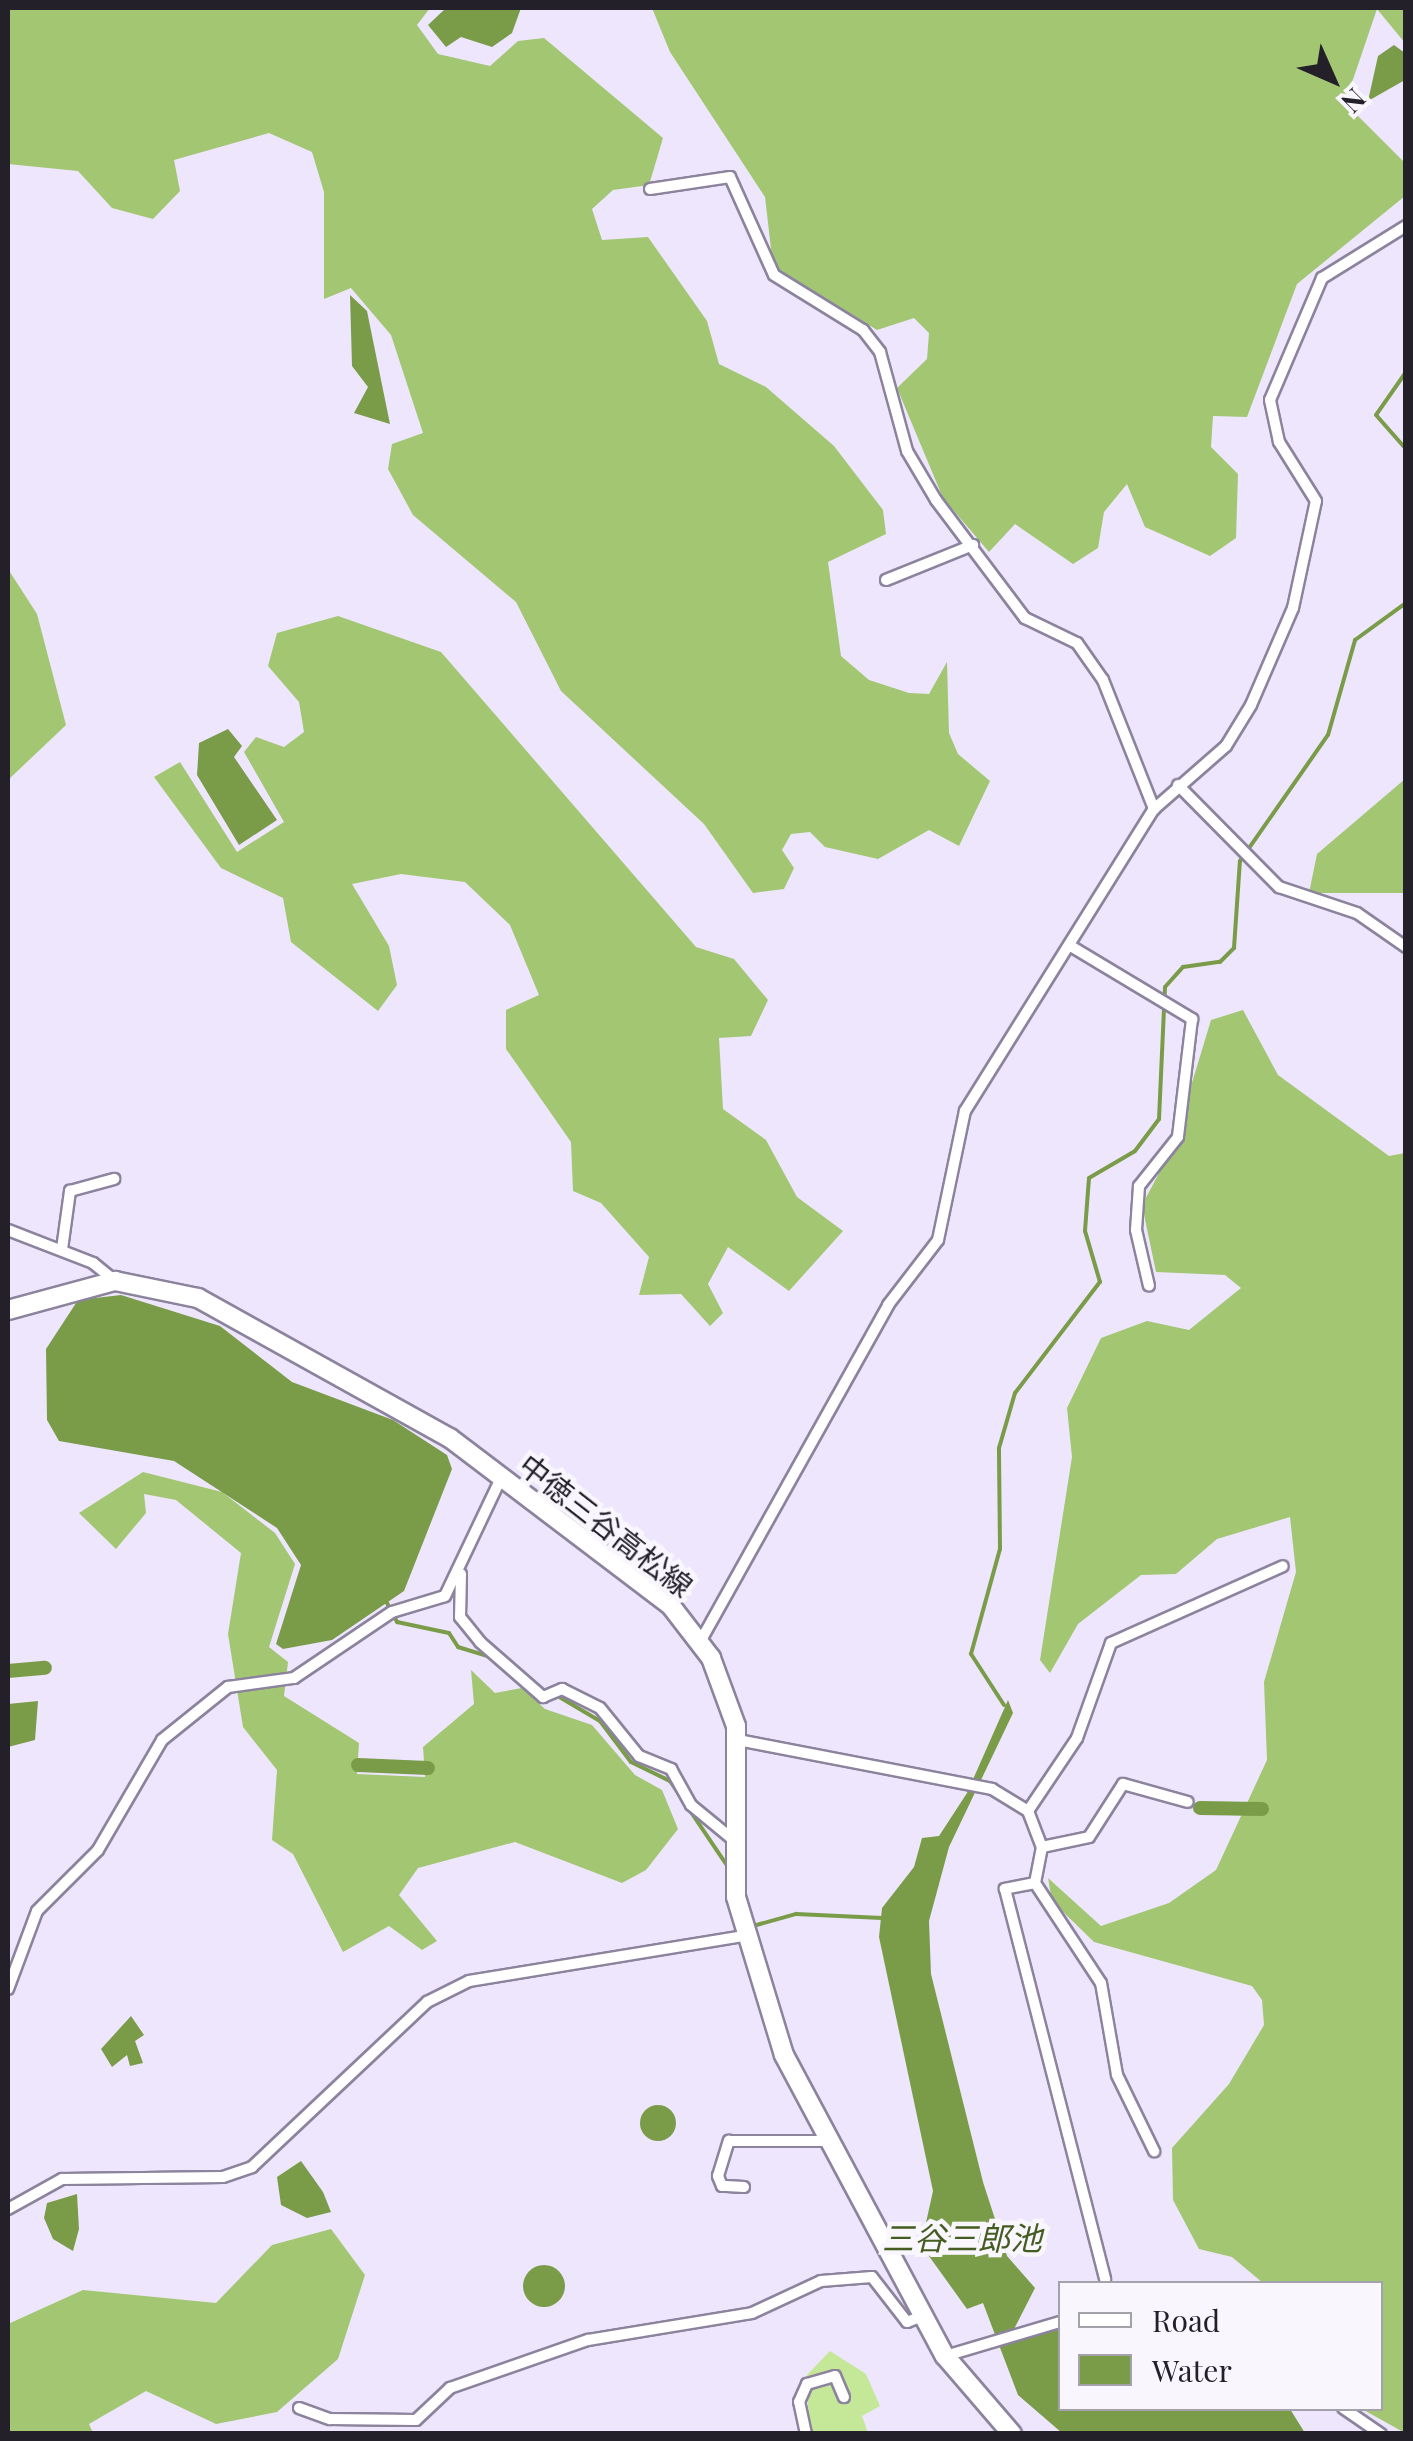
<!DOCTYPE html>
<meta charset="utf-8">
<style>
body{margin:0}
#map{position:relative;width:1413px;height:2441px;overflow:hidden;background:#eee6fd;font-family:"Playfair Display","Noto Sans JP",serif}
div>[style]{position:absolute}
[style*='--x']{left:calc(var(--x)*1px);top:calc(var(--y)*1px);width:calc(var(--w)*1px);rotate:calc(var(--a)*1deg)}
.green>*{inset:0;background:#c4e798}
.forest>*{inset:0;background:#a2c672}
.water>*{inset:0;background:#7a9c49}
.round{border-radius:50%}
.stream>*{height:4px;margin:-2px;padding:0 2px;transform-origin:2px;border-radius:2px;background:#7a9c49}
.canal>*{height:14px;margin:-7px;padding:0 7px;transform-origin:7px;border-radius:7px;background:#7a9c49}
.roads{filter:drop-shadow(2px 0 #8c839d) drop-shadow(-2px 0 #8c839d) drop-shadow(0 2px #8c839d) drop-shadow(0 -2px #8c839d)}
.street>*{height:10px;margin:-5px;padding:0 5px;transform-origin:5px;border-radius:5px;background:#fff}
.primary>*{height:18px;margin:-9px;padding:0 9px;transform-origin:9px;border-radius:9px;background:#fff}
span{translate:-50% -50%;white-space:nowrap;text-align:center;line-height:1.15;-webkit-text-stroke:9px #f9f7fd;paint-order:stroke}
.street-label{font-size:30px;color:#23202a}
.water-label{font-size:32px;color:#455c22;font-style:italic}
.frame{position:absolute;inset:0;border:10px solid #23202a;pointer-events:none}
.legend{position:absolute;left:1058px;top:2281px;width:325px;height:130px;box-sizing:border-box;background:#f9f7fd;border:2px solid #a3a1a9;margin:0;padding:12px 18px;list-style:none;font-size:30px;color:#23202a}
.legend li{display:flex;align-items:center;gap:20px;height:50px}
.legend b{width:50px;border:2px solid #a3a1a9}
.north{position:absolute;left:1283px;top:30px;width:100px;height:100px;-webkit-text-stroke:8px #f9f7fd;paint-order:stroke;rotate:135deg;font-size:28px;font-weight:700;line-height:40px;text-align:center;color:#23202a}
.north::after{content:'';display:block;margin:auto;width:35px;height:45px;background:#23202a;clip-path:polygon(50% 0,100% 100%,50% 72%,0 100%)}
</style>
<div id="map">
<div class="green">
<div style="clip-path:polygon(830px 2351px,866px 2374px,880px 2406px,862px 2416px,868px 2433px,809px 2433px,807px 2375px)"></div>
</div>
<div class="forest">
<div style="clip-path:polygon(8px 8px,430px 8px,417px 25px,438px 54px,490px 66px,518px 41px,544px 38px,663px 138px,649px 185px,613px 190px,592px 209px,602px 240px,648px 237px,707px 321px,719px 364px,766px 387px,834px 446px,883px 510px,886px 534px,828px 562px,841px 656px,869px 680px,909px 693px,929px 694px,947px 662px,949px 733px,958px 754px,990px 781px,959px 846px,929px 830px,878px 859px,825px 847px,810px 832px,791px 834px,782px 850px,794px 868px,784px 889px,753px 893px,704px 824px,561px 691px,516px 602px,413px 515px,388px 469px,392px 444px,423px 433px,391px 335px,351px 288px,324px 299px,324px 192px,312px 152px,269px 133px,174px 160px,180px 191px,153px 219px,112px 208px,78px 171px,8px 164px)"></div>
<div style="clip-path:polygon(652px 8px,1405px 8px,1405px 43px,1377px 9px,1345px 103px,1405px 163px,1405px 196px,1297px 284px,1247px 417px,1213px 416px,1211px 447px,1238px 474px,1236px 538px,1210px 556px,1145px 527px,1127px 484px,1104px 512px,1098px 548px,1073px 564px,1015px 524px,989px 552px,943px 498px,897px 388px,927px 359px,929px 333px,914px 318px,877px 330px,773px 266px,765px 197px,670px 52px)"></div>
<div style="clip-path:polygon(8px 569px,37px 614px,66px 725px,8px 780px)"></div>
<div style="clip-path:polygon(338px 616px,441px 652px,696px 947px,734px 959px,768px 1000px,751px 1036px,719px 1038px,723px 1109px,766px 1140px,797px 1197px,843px 1231px,789px 1291px,728px 1247px,708px 1284px,723px 1313px,710px 1326px,681px 1294px,639px 1295px,649px 1257px,601px 1203px,573px 1191px,571px 1142px,506px 1049px,506px 1010px,539px 995px,510px 925px,465px 882px,401px 874px,352px 884px,389px 946px,397px 985px,378px 1011px,291px 942px,283px 898px,221px 868px,154px 777px,180px 762px,237px 852px,284px 822px,244px 752px,256px 737px,284px 747px,304px 732px,299px 702px,268px 666px,277px 633px)"></div>
<div style="clip-path:polygon(1405px 779px,1405px 893px,1309px 893px,1317px 854px)"></div>
<div style="clip-path:polygon(1243px 1010px,1278px 1075px,1389px 1156px,1405px 1153px,1405px 2433px,1362px 2409px,1380px 2408px,1380px 2284px,1263px 2283px,1232px 2257px,1199px 2249px,1173px 2200px,1172px 2148px,1229px 2084px,1264px 2025px,1262px 2000px,1252px 1986px,1094px 1942px,1052px 1901px,1048px 1878px,1101px 1926px,1169px 1903px,1216px 1870px,1267px 1760px,1264px 1682px,1296px 1572px,1290px 1517px,1217px 1539px,1176px 1574px,1141px 1575px,1078px 1624px,1050px 1673px,1040px 1660px,1072px 1457px,1067px 1408px,1101px 1338px,1147px 1321px,1189px 1330px,1241px 1288px,1225px 1275px,1156px 1272px,1142px 1205px,1172px 1149px,1211px 1020px)"></div>
<div style="clip-path:polygon(143px 1472px,222px 1492px,275px 1533px,295px 1564px,269px 1647px,288px 1662px,284px 1696px,359px 1743px,357px 1774px,425px 1777px,423px 1747px,474px 1704px,471px 1670px,495px 1693px,522px 1688px,545px 1709px,592px 1725px,635px 1775px,662px 1790px,678px 1829px,646px 1870px,622px 1883px,515px 1842px,418px 1868px,399px 1895px,437px 1941px,422px 1950px,389px 1926px,343px 1952px,293px 1854px,272px 1840px,277px 1770px,243px 1727px,228px 1634px,241px 1553px,176px 1500px,144px 1494px,146px 1513px,116px 1549px,79px 1513px)"></div>
<div style="clip-path:polygon(331px 2229px,365px 2275px,338px 2359px,277px 2412px,216px 2424px,146px 2391px,89px 2424px,93px 2433px,8px 2433px,8px 2324px,83px 2290px,216px 2303px,272px 2245px)"></div>
</div>
<div class="water">
<div style="clip-path:polygon(446px 8px,521px 8px,512px 33px,492px 47px,461px 37px,446px 47px,428px 25px)"></div>
<div style="clip-path:polygon(1394px 45px,1405px 53px,1405px 80px,1368px 101px,1378px 56px)"></div>
<div style="clip-path:polygon(350px 295px,367px 311px,390px 424px,354px 413px,368px 387px,352px 366px)"></div>
<div style="clip-path:polygon(228px 729px,242px 746px,234px 757px,277px 820px,239px 845px,197px 775px,199px 743px)"></div>
<div style="clip-path:polygon(121px 1295px,220px 1326px,292px 1382px,393px 1420px,447px 1455px,452px 1469px,404px 1591px,332px 1640px,283px 1649px,276px 1644px,301px 1565px,277px 1528px,174px 1461px,59px 1441px,47px 1420px,46px 1349px,78px 1300px)"></div>
<div style="clip-path:polygon(1008px 1700px,1013px 1713px,949px 1847px,929px 1921px,931px 1974px,983px 2182px,1007px 2256px,1035px 2288px,1012px 2333px,1060px 2330px,1060px 2408px,1290px 2409px,1305px 2433px,1062px 2433px,1018px 2395px,983px 2303px,967px 2309px,921px 2245px,933px 2191px,879px 1937px,882px 1908px,914px 1867px,922px 1838px,939px 1836px,967px 1793px)"></div>
<div style="clip-path:polygon(38px 1701px,35px 1740px,8px 1747px,8px 1704px)"></div>
<div style="clip-path:polygon(131px 2016px,144px 2035px,135px 2041px,143px 2063px,130px 2066px,127px 2055px,112px 2067px,101px 2049px)"></div>
<div class="round" style="left:640px;top:2105px;width:36px;height:36px"></div>
<div style="clip-path:polygon(301px 2161px,323px 2192px,331px 2212px,307px 2218px,281px 2205px,277px 2177px)"></div>
<div style="clip-path:polygon(77px 2194px,79px 2229px,73px 2251px,53px 2239px,44px 2218px,47px 2203px)"></div>
<div class="round" style="left:523px;top:2265px;width:42px;height:42px"></div>
</div>
<div class="stream">
<div style="--x:1406;--y:372;--w:52;--a:124.9"></div>
<div style="--x:1376;--y:415;--w:45;--a:48.6"></div>
<div style="--x:386;--y:1601;--w:24;--a:62"></div>
<div style="--x:397;--y:1622;--w:53;--a:11.9"></div>
<div style="--x:449;--y:1633;--w:17;--a:57"></div>
<div style="--x:458;--y:1647;--w:37;--a:17"></div>
<div style="--x:556;--y:1695;--w:51;--a:30.6"></div>
<div style="--x:600;--y:1721;--w:51;--a:52.9"></div>
<div style="--x:631;--y:1762;--w:43;--a:26"></div>
<div style="--x:670;--y:1781;--w:107;--a:56"></div>
<div style="--x:1004;--y:1705;--w:61;--a:-122.9"></div>
<div style="--x:971;--y:1654;--w:109;--a:-74.6"></div>
<div style="--x:1000;--y:1549;--w:101;--a:-90.6"></div>
<div style="--x:999;--y:1448;--w:57;--a:-73.8"></div>
<div style="--x:1015;--y:1393;--w:140;--a:-52.6"></div>
<div style="--x:1100;--y:1282;--w:53;--a:-106.4"></div>
<div style="--x:1085;--y:1231;--w:53;--a:-85.7"></div>
<div style="--x:1089;--y:1178;--w:53;--a:-30.4"></div>
<div style="--x:1135;--y:1151;--w:40;--a:-53"></div>
<div style="--x:1159;--y:1119;--w:132;--a:-87.4"></div>
<div style="--x:1165;--y:987;--w:27;--a:-48"></div>
<div style="--x:1183;--y:967;--w:37;--a:-8"></div>
<div style="--x:1220;--y:962;--w:20;--a:-45"></div>
<div style="--x:1234;--y:948;--w:87;--a:-86.1"></div>
<div style="--x:1240;--y:861;--w:154;--a:-55.1"></div>
<div style="--x:1328;--y:735;--w:99;--a:-74.1"></div>
<div style="--x:1355;--y:640;--w:63;--a:-36"></div>
<div style="--x:741;--y:1880;--w:39;--a:75"></div>
<div style="--x:753;--y:1926;--w:45;--a:-15.6"></div>
<div style="--x:796;--y:1914;--w:86;--a:2.7"></div>
</div>
<div class="canal">
<div style="--x:8;--y:1671;--w:37;--a:-5"></div>
<div style="--x:358;--y:1765;--w:70;--a:2.5"></div>
<div style="--x:1200;--y:1808;--w:62;--a:0.9"></div>
</div>
<div class="roads">
<div class="street">
<div style="--x:650;--y:189;--w:81;--a:-8.5"></div>
<div style="--x:730;--y:177;--w:107;--a:65.8"></div>
<div style="--x:774;--y:275;--w:105;--a:31.7"></div>
<div style="--x:863;--y:330;--w:28;--a:52"></div>
<div style="--x:880;--y:352;--w:103;--a:74.7"></div>
<div style="--x:907;--y:451;--w:57;--a:59.4"></div>
<div style="--x:936;--y:500;--w:148;--a:53"></div>
<div style="--x:1025;--y:618;--w:58;--a:25.7"></div>
<div style="--x:1077;--y:643;--w:45;--a:54.9"></div>
<div style="--x:1103;--y:680;--w:139;--a:68.4"></div>
<div style="--x:886;--y:580;--w:94;--a:-21.9"></div>
<div style="--x:1178;--y:785;--w:144;--a:45.3"></div>
<div style="--x:1279;--y:887;--w:82;--a:18.4"></div>
<div style="--x:1357;--y:913;--w:60;--a:34.8"></div>
<div style="--x:1069;--y:945;--w:144;--a:31"></div>
<div style="--x:1192;--y:1019;--w:119;--a:96.8"></div>
<div style="--x:1178;--y:1137;--w:63;--a:128.5"></div>
<div style="--x:1139;--y:1186;--w:44;--a:93.9"></div>
<div style="--x:1136;--y:1230;--w:57;--a:76.9"></div>
<div style="--x:8;--y:1230;--w:91;--a:21.2"></div>
<div style="--x:93;--y:1263;--w:28;--a:39"></div>
<div style="--x:62;--y:1249;--w:59;--a:-82.1"></div>
<div style="--x:70;--y:1191;--w:46;--a:-15.3"></div>
<div style="--x:461;--y:1574;--w:43;--a:91.3"></div>
<div style="--x:460;--y:1617;--w:32;--a:51"></div>
<div style="--x:480;--y:1642;--w:84;--a:41.1"></div>
<div style="--x:543;--y:1697;--w:21;--a:-23"></div>
<div style="--x:562;--y:1689;--w:42;--a:26.6"></div>
<div style="--x:600;--y:1708;--w:62;--a:50.9"></div>
<div style="--x:639;--y:1756;--w:35;--a:22"></div>
<div style="--x:671;--y:1769;--w:41;--a:60.9"></div>
<div style="--x:691;--y:1805;--w:58;--a:39.4"></div>
<div style="--x:700;--y:1642;--w:386;--a:-60.8"></div>
<div style="--x:888;--y:1305;--w:82;--a:-52.4"></div>
<div style="--x:938;--y:1240;--w:132;--a:-78.2"></div>
<div style="--x:965;--y:1111;--w:356;--a:-58"></div>
<div style="--x:1154;--y:809;--w:96;--a:-41.2"></div>
<div style="--x:1226;--y:746;--w:48;--a:-58.6"></div>
<div style="--x:1251;--y:705;--w:106;--a:-66.6"></div>
<div style="--x:1293;--y:608;--w:109;--a:-77.9"></div>
<div style="--x:1316;--y:501;--w:70;--a:-122.1"></div>
<div style="--x:1279;--y:442;--w:43;--a:-102.1"></div>
<div style="--x:1270;--y:400;--w:133;--a:-66.9"></div>
<div style="--x:1322;--y:278;--w:99;--a:-31.8"></div>
<div style="--x:738;--y:1740;--w:259;--a:10.9"></div>
<div style="--x:992;--y:1789;--w:42;--a:31.4"></div>
<div style="--x:1028;--y:1811;--w:39;--a:69"></div>
<div style="--x:1042;--y:1847;--w:37;--a:101"></div>
<div style="--x:1035;--y:1883;--w:31;--a:169"></div>
<div style="--x:1005;--y:1889;--w:403;--a:75.6"></div>
<div style="--x:1028;--y:1811;--w:88;--a:-56.1"></div>
<div style="--x:1077;--y:1738;--w:101;--a:-70.3"></div>
<div style="--x:1111;--y:1643;--w:188;--a:-24.1"></div>
<div style="--x:1042;--y:1847;--w:48;--a:-12"></div>
<div style="--x:1089;--y:1837;--w:63;--a:-57.3"></div>
<div style="--x:1123;--y:1784;--w:67;--a:15.5"></div>
<div style="--x:1035;--y:1883;--w:120;--a:56.6"></div>
<div style="--x:1101;--y:1983;--w:93;--a:80.1"></div>
<div style="--x:1117;--y:2075;--w:85;--a:64"></div>
<div style="--x:8;--y:1989;--w:83;--a:-69.6"></div>
<div style="--x:37;--y:1911;--w:86;--a:-45"></div>
<div style="--x:98;--y:1850;--w:127;--a:-59.8"></div>
<div style="--x:162;--y:1740;--w:85;--a:-38.8"></div>
<div style="--x:228;--y:1687;--w:67;--a:-7.8"></div>
<div style="--x:294;--y:1678;--w:118;--a:-34"></div>
<div style="--x:392;--y:1612;--w:55;--a:-16.8"></div>
<div style="--x:445;--y:1596;--w:133;--a:-64.6"></div>
<div style="--x:744;--y:2187;--w:22;--a:-177"></div>
<div style="--x:722;--y:2186;--w:11;--a:-112"></div>
<div style="--x:718;--y:2176;--w:37;--a:-73"></div>
<div style="--x:729;--y:2141;--w:97;--a:0"></div>
<div style="--x:8;--y:2209;--w:62;--a:-29.1"></div>
<div style="--x:62;--y:2179;--w:161;--a:-0.7"></div>
<div style="--x:223;--y:2177;--w:31;--a:-19"></div>
<div style="--x:252;--y:2167;--w:241;--a:-43.3"></div>
<div style="--x:427;--y:2002;--w:47;--a:-26.6"></div>
<div style="--x:469;--y:1981;--w:279;--a:-9.3"></div>
<div style="--x:945;--y:2356;--w:120;--a:-16.5"></div>
<div style="--x:299;--y:2408;--w:33;--a:20"></div>
<div style="--x:330;--y:2419;--w:86;--a:0.7"></div>
<div style="--x:416;--y:2420;--w:47;--a:-43.3"></div>
<div style="--x:450;--y:2388;--w:146;--a:-19.2"></div>
<div style="--x:588;--y:2340;--w:166;--a:-9.3"></div>
<div style="--x:752;--y:2313;--w:76;--a:-24.9"></div>
<div style="--x:821;--y:2281;--w:51;--a:-4.5"></div>
<div style="--x:872;--y:2277;--w:57;--a:52.1"></div>
<div style="--x:907;--y:2322;--w:17;--a:-21"></div>
<div style="--x:1343;--y:2408;--w:46;--a:34.4"></div>
<div style="--x:806;--y:2434;--w:33;--a:-102"></div>
<div style="--x:799;--y:2402;--w:20;--a:-66"></div>
<div style="--x:807;--y:2384;--w:29;--a:-16"></div>
<div style="--x:835;--y:2376;--w:23;--a:67"></div>
</div>
<div class="primary">
<div style="--x:8;--y:1310;--w:111;--a:-15.2"></div>
<div style="--x:115;--y:1281;--w:85;--a:11.6"></div>
<div style="--x:198;--y:1298;--w:288;--a:29.1"></div>
<div style="--x:450;--y:1438;--w:278;--a:37.2"></div>
<div style="--x:671;--y:1606;--w:66;--a:52.4"></div>
<div style="--x:711;--y:1658;--w:72;--a:69.8"></div>
<div style="--x:736;--y:1726;--w:171;--a:90"></div>
<div style="--x:736;--y:1897;--w:165;--a:73.1"></div>
<div style="--x:784;--y:2055;--w:341;--a:61.9"></div>
<div style="--x:945;--y:2356;--w:103;--a:49.3"></div>
</div>
</div>
<div class="street-label">
<span style="left:606px;top:1525px;rotate:38deg">中徳三谷高松線</span>
</div>
<div class="water-label">
<span style="left:962px;top:2237px">三谷三郎池</span>
</div>
<div class="frame"></div>
<ul class="legend">
<li><b style="height:12px;background:#fff"></b>Road</li>
<li><b style="height:28px;background:#7a9c49"></b>Water</li>
</ul>
<div class="north">N</div>
</div>
